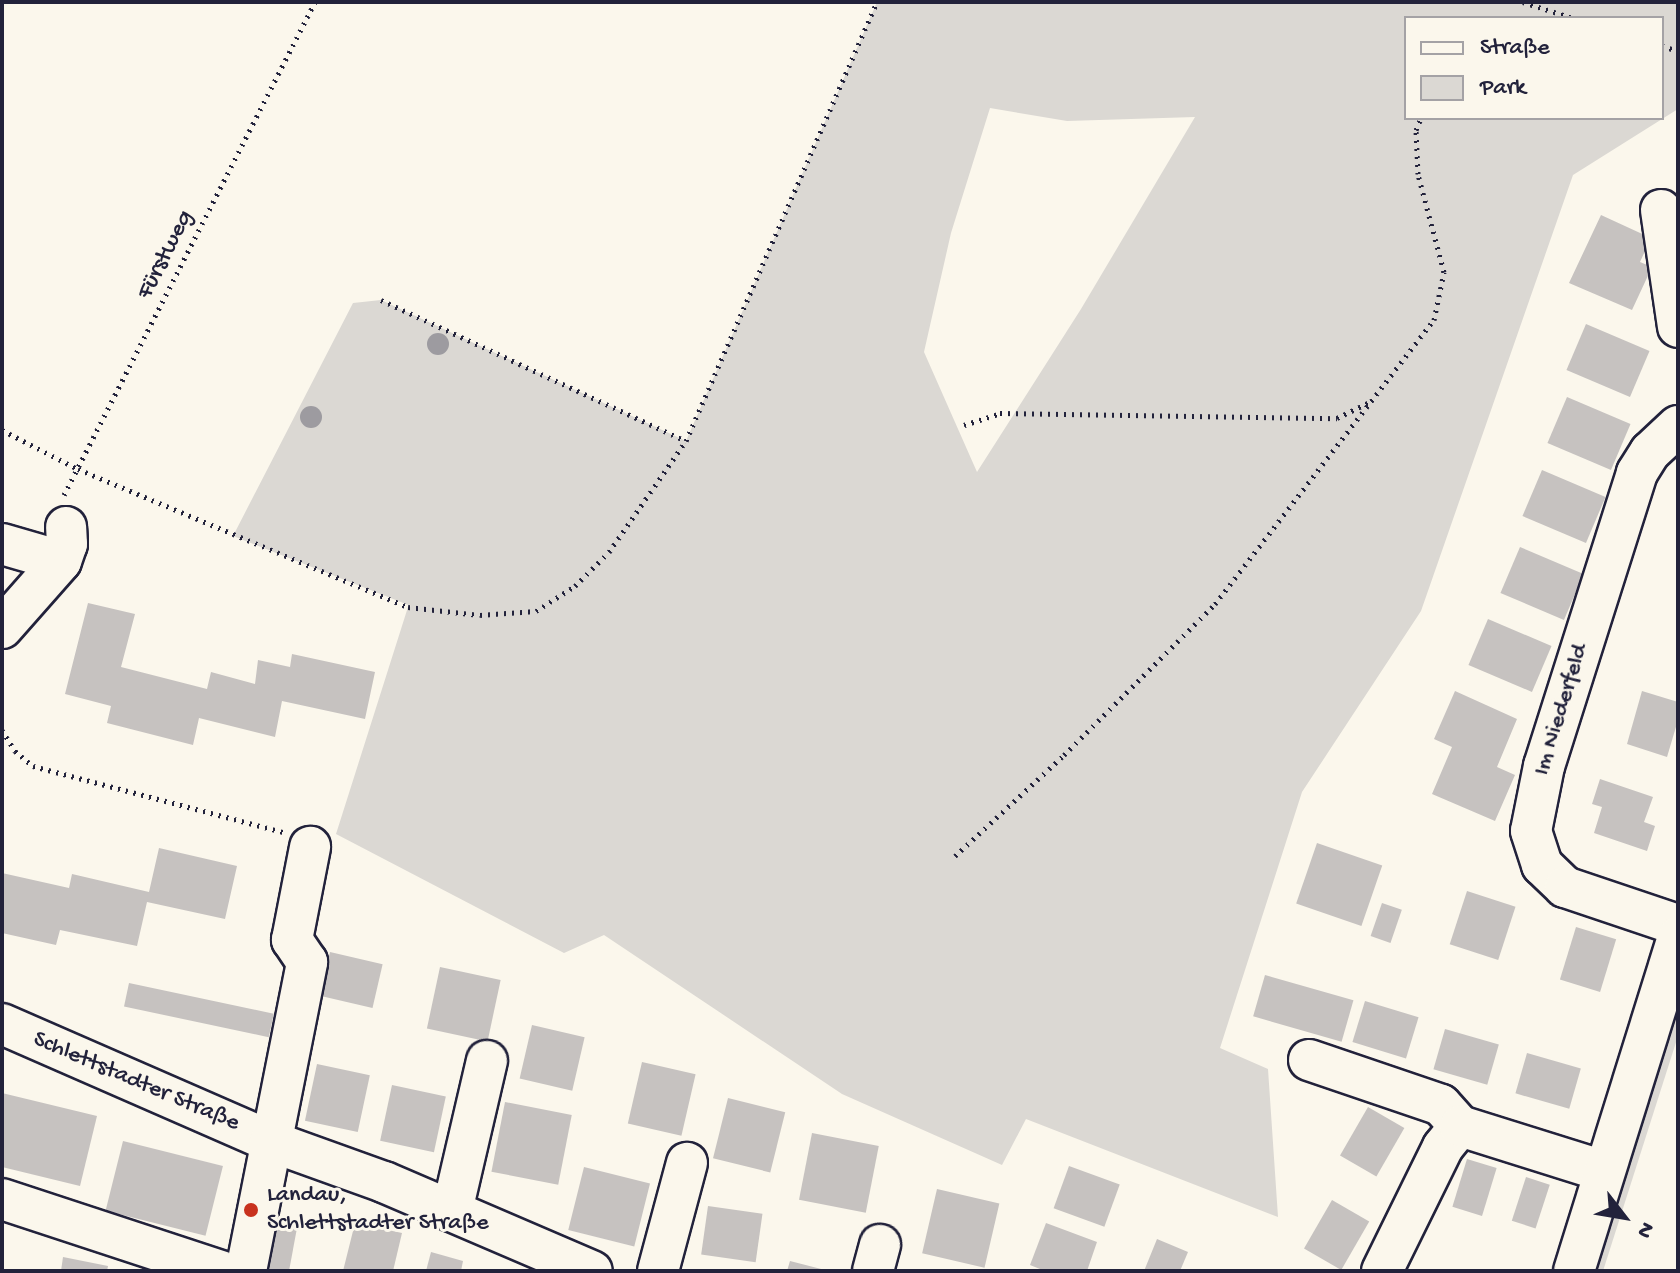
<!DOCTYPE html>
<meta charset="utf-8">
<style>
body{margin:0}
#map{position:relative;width:1680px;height:1273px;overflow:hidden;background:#fbf7ec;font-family:"Gochi Hand",sans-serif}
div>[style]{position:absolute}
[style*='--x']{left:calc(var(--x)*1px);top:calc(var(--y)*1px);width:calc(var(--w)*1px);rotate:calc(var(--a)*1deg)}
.green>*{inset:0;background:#dbd8d3}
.building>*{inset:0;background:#c6c2c0;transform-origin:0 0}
.path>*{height:5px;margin-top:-2.5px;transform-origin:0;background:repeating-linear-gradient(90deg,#22223b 0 2px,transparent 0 8px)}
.roads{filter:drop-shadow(2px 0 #22223b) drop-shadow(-2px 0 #22223b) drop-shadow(0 2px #22223b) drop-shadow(0 -2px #22223b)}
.minor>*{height:40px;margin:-20px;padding:0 20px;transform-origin:20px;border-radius:20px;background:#fbf7ec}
.trees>*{width:22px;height:22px;margin:-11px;border-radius:50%;background:#9d9ba0}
.dots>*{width:22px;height:22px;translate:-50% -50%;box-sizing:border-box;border:4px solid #fbf7ec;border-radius:50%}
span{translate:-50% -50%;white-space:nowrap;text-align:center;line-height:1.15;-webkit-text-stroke:6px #fbf7ec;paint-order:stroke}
.street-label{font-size:24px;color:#22223b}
.poi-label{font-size:24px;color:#22223b}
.left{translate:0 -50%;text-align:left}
.frame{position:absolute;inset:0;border:4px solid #22223b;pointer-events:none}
.legend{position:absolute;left:1404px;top:16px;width:260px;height:104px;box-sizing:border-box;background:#fbf7ec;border:2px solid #a4a2a5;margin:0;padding:10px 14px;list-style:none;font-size:24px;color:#22223b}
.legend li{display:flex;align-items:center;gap:16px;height:40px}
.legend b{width:40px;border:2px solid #a4a2a5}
.north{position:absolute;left:1584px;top:1177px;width:80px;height:80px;-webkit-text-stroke:6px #fbf7ec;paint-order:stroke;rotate:121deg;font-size:22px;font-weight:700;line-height:32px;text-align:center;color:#22223b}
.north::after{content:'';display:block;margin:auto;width:28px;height:36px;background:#22223b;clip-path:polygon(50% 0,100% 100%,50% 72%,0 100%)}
</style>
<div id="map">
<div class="green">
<div style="clip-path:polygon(evenodd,877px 2px,1678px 2px,1678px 109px,1573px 175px,1421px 611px,1302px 792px,1220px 1048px,1268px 1069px,1278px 1217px,1026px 1119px,1002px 1165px,842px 1094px,604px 935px,564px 953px,336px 834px,408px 607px,411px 606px,233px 536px,353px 303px,381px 300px,686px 441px,877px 2px,1406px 18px,1662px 18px,1662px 118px,1406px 118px,1406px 18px,877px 2px,990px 108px,1067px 121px,1195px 117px,1081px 309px,977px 472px,924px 352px,951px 233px,990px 108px)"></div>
<div style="clip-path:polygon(1678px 937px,1678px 1036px,1603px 1271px,1574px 1271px)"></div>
</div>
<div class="building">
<div style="clip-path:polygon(1601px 215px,1651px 238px,1640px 262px,1652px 267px,1632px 310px,1569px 283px)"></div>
<div style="left:1586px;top:324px;width:69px;height:50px;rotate:23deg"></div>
<div style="left:1567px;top:397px;width:69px;height:50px;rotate:23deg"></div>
<div style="left:1542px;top:470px;width:69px;height:50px;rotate:23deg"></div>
<div style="left:1520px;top:547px;width:69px;height:50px;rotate:23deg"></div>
<div style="clip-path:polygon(88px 603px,135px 614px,121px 667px,207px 689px,211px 672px,255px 684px,258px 660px,290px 667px,292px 654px,375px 672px,365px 719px,282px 701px,275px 737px,199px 718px,193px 745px,107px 723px,111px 706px,65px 694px)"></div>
<div style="left:1488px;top:619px;width:69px;height:50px;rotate:23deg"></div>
<div style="clip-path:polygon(1455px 691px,1517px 719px,1497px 767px,1515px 775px,1495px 821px,1432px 794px,1452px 747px,1434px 739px)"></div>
<div style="clip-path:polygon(1642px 691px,1678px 702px,1678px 720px,1667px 757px,1627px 744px)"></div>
<div style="clip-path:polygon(1600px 779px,1653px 797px,1644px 822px,1655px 826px,1647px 851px,1594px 833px,1602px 807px,1592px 804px)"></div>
<div style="left:1317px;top:843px;width:69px;height:64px;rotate:19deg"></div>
<div style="clip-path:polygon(159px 848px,237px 866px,225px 919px,147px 902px,137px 946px,60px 930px,56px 945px,2px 933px,2px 873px,69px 888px,72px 874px,149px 892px)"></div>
<div style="left:1467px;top:891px;width:51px;height:56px;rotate:18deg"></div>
<div style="left:1382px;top:903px;width:21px;height:35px;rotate:19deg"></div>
<div style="left:1576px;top:927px;width:42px;height:55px;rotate:17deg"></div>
<div style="left:330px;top:952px;width:54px;height:45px;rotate:13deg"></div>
<div style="left:440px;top:967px;width:62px;height:63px;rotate:12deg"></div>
<div style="left:1265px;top:975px;width:92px;height:43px;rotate:16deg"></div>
<div style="left:129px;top:983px;width:148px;height:24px;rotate:12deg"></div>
<div style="left:1365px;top:1001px;width:56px;height:43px;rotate:17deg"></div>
<div style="left:532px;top:1025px;width:54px;height:55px;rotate:13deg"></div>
<div style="left:1445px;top:1029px;width:56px;height:42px;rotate:16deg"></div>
<div style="left:1527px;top:1053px;width:56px;height:42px;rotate:16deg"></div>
<div style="left:642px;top:1062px;width:55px;height:63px;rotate:13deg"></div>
<div style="left:317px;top:1064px;width:54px;height:58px;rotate:12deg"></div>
<div style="left:392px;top:1085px;width:55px;height:57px;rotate:12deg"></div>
<div style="clip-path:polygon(2px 1093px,97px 1116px,80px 1186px,2px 1167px)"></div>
<div style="left:728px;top:1098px;width:59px;height:62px;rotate:14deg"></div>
<div style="left:505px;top:1102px;width:68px;height:71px;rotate:11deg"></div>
<div style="left:1368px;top:1107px;width:42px;height:56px;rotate:30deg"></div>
<div style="left:812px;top:1133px;width:68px;height:68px;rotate:11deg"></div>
<div style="left:123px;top:1141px;width:103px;height:72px;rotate:14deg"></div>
<div style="left:1467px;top:1159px;width:31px;height:50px;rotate:17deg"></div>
<div style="left:1069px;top:1166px;width:54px;height:45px;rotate:20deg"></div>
<div style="left:584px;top:1167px;width:68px;height:65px;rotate:14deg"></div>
<div style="left:1526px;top:1177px;width:25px;height:46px;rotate:18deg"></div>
<div style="left:937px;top:1189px;width:64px;height:66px;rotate:13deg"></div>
<div style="left:1332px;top:1200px;width:43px;height:56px;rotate:30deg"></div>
<div style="left:708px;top:1206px;width:55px;height:49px;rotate:8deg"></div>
<div style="clip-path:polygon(277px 1223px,297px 1228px,289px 1271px,267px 1271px)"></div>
<div style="clip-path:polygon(355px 1223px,402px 1233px,393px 1271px,343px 1271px)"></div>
<div style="clip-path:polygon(1046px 1223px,1097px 1242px,1087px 1271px,1045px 1271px,1030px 1265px)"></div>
<div style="clip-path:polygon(1157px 1239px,1188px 1252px,1180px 1271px,1144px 1271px)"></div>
<div style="clip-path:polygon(431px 1252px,463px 1261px,461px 1271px,426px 1271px)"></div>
<div style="clip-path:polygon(63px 1257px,108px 1266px,107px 1271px,61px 1271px)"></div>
<div style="clip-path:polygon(790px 1261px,825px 1270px,825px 1271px,787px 1271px)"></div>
</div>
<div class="path">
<div style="--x:1523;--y:2;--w:52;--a:17.7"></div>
<div style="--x:1662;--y:46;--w:17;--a:17"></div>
<div style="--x:381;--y:300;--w:336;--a:24.8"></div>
<div style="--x:964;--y:425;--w:38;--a:-18"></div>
<div style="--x:1000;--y:413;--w:337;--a:0.9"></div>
<div style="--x:1337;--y:418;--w:37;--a:-26"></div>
<div style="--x:2;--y:430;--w:85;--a:27.2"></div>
<div style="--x:78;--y:469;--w:358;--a:22.7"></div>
<div style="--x:408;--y:607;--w:72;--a:6.3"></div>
<div style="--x:480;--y:615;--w:56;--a:-4.1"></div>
<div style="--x:536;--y:611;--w:46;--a:-32.7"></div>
<div style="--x:575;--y:586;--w:48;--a:-45"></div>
<div style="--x:609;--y:552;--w:135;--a:-55.3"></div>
<div style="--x:686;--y:441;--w:479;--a:-66.5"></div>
<div style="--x:64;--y:495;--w:553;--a:-63.02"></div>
<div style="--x:2;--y:730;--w:25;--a:58"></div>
<div style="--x:15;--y:751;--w:23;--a:40"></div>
<div style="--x:33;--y:766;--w:259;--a:14.8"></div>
<div style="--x:955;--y:856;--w:149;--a:-42.8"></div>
<div style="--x:1064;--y:755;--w:214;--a:-45"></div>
<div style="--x:1215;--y:604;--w:359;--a:-52.4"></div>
<div style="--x:1434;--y:320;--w:49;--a:-78.2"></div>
<div style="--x:1444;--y:272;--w:101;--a:-104.9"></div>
<div style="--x:1418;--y:174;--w:44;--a:-92.6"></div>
<div style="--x:1416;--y:130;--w:13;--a:-67"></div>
</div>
<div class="roads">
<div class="minor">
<div style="--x:1661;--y:210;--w:118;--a:81.7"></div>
<div style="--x:1678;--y:426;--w:38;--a:137"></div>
<div style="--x:1650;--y:452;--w:25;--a:122"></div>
<div style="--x:1637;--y:473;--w:307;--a:107.6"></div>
<div style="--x:1544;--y:766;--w:66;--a:101.3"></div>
<div style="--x:1531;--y:831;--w:36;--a:72"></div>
<div style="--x:1542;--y:865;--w:32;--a:44"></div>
<div style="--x:1565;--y:887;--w:119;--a:18.6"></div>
<div style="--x:2;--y:544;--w:61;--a:16.1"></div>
<div style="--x:2;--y:628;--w:89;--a:-48.6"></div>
<div style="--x:61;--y:561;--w:18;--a:-71"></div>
<div style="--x:67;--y:544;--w:17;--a:-93"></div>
<div style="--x:2;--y:1024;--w:292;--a:23.6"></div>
<div style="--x:270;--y:1141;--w:121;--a:19.8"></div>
<div style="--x:384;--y:1182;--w:226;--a:23.2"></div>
<div style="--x:1309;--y:1060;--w:139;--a:18.8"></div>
<div style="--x:1441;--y:1105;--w:28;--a:48"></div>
<div style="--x:2;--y:1199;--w:231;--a:18.2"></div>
<div style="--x:452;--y:1211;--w:154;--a:-76.9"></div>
<div style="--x:246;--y:1271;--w:315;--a:-78.8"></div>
<div style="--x:307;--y:962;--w:27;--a:-124"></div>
<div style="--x:292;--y:940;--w:95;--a:-79"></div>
<div style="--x:658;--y:1271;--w:112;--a:-75"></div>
<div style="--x:873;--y:1271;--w:27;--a:-75"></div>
<div style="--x:1382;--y:1271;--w:138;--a:-63.8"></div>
<div style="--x:1443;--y:1147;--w:27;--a:-51"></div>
<div style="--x:1460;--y:1126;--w:151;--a:17.4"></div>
<div style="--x:1574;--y:1271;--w:350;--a:-72.7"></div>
</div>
</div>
<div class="trees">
<div style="left:438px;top:344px"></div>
<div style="left:311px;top:417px"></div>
</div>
<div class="dots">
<div style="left:251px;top:1210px;background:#c8321e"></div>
</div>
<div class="street-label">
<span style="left:166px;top:255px;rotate:-63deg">Fürstweg</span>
<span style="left:1562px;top:710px;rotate:-73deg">Im Niederfeld</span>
<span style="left:136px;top:1082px;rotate:23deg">Schlettstadter Straße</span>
</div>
<div class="poi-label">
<span class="left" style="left:267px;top:1210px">Landau,<br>Schlettstadter Straße</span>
</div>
<div class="frame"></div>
<ul class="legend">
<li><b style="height:10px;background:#fbf7ec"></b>Straße</li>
<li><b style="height:22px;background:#dbd8d3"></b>Park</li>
</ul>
<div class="north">N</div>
</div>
